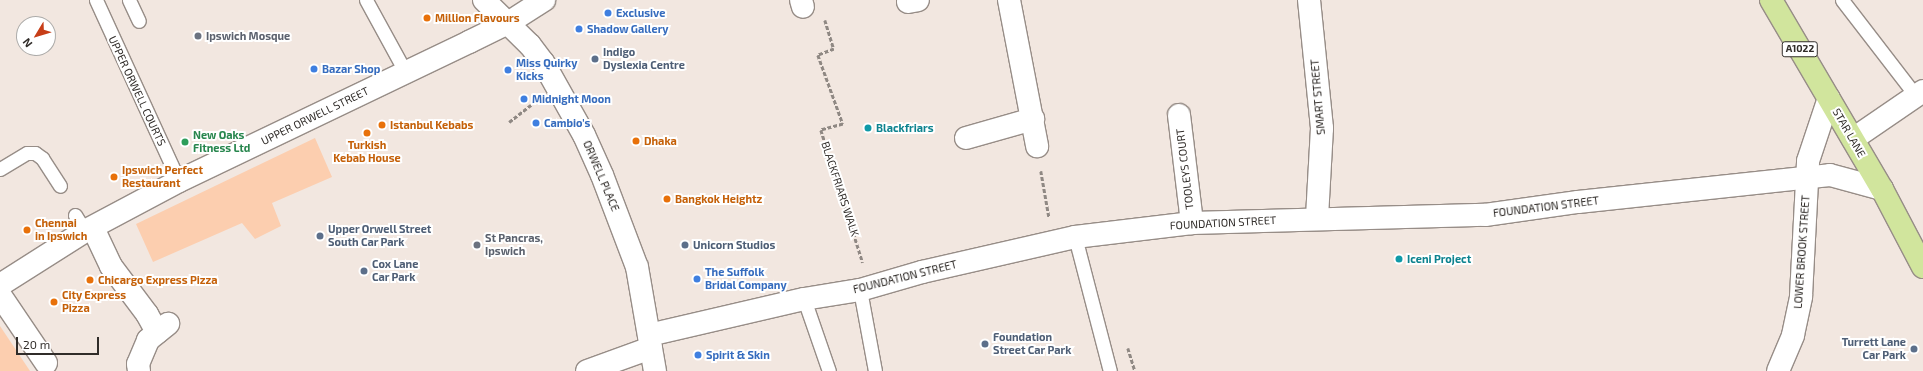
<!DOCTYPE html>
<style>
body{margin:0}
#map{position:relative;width:1923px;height:371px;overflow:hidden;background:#f2e7e0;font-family:"Exo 2",sans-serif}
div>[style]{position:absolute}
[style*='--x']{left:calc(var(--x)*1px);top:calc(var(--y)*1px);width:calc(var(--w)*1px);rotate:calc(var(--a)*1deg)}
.green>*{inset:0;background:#fcceaf}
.path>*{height:2.5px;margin-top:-1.25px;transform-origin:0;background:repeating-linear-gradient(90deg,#8f8883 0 4px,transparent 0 6px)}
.roads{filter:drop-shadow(1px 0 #978d87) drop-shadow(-1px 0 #978d87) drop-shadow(0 1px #978d87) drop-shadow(0 -1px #978d87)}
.lane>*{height:13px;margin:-6.5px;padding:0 6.5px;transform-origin:6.5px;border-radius:6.5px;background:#fff}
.street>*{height:22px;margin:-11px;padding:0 11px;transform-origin:11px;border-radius:11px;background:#fff}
.secondary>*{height:22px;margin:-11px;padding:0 11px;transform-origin:11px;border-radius:11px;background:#fff}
.primary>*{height:22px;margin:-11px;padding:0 11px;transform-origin:11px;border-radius:11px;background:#d1e59d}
.dots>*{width:11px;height:11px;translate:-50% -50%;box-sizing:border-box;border:2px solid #fff;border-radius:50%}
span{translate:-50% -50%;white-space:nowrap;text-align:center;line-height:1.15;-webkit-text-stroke:4px #fff;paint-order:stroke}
.shield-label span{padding:1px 3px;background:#fff;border:1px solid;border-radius:3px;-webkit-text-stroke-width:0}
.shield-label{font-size:10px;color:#302c29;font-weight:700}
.shop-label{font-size:11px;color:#366cbe;font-weight:700}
.left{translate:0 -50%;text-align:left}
.food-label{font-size:11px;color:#c56008;font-weight:700}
.worship-label{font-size:11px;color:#5b616d;font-weight:700}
.service-label{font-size:11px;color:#4e5e75;font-weight:700}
.right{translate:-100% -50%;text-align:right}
.street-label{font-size:11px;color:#302c29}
.culture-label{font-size:11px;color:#0d838f;font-weight:700}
.leisure-label{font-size:11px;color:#27864d;font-weight:700}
.north{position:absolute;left:16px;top:16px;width:40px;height:40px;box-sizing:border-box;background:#fff;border:1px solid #acaba9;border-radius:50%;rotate:232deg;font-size:11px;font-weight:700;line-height:16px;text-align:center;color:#302c29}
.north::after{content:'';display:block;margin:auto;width:14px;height:18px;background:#c73e18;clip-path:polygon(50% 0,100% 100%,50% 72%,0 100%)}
.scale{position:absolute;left:16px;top:337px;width:83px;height:18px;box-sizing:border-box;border:2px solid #302c29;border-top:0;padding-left:5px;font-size:12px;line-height:14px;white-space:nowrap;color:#302c29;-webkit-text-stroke:3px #fff;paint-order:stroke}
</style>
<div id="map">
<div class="green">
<div style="clip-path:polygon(315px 138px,332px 177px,272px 203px,281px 226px,255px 239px,242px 223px,153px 262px,136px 224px)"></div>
<div style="clip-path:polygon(0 326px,30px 371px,0 371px)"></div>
</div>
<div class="path">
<div style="--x:825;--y:20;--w:30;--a:73"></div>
<div style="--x:834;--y:49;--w:17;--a:159"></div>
<div style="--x:818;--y:55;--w:73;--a:70.1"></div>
<div style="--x:843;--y:124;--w:23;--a:165"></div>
<div style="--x:821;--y:130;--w:139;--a:72.5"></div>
<div style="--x:509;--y:122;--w:34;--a:-38"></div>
<div style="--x:1041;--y:171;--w:47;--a:80.1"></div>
<div style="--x:1128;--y:348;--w:24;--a:73"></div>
</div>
<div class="roads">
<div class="lane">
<div style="--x:96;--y:0;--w:199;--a:65.4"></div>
<div style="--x:129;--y:0;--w:23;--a:65"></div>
<div style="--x:366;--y:0;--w:83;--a:61.3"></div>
<div style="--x:1842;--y:0;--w:121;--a:52.4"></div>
<div style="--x:0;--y:169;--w:31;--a:-31"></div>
<div style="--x:27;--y:153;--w:8;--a:0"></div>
<div style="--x:35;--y:153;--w:9;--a:36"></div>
<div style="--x:42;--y:158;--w:33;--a:57"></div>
<div style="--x:75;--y:215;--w:19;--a:58"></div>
<div style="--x:1075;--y:237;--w:138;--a:75.4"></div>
<div style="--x:860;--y:290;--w:82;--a:79.5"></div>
<div style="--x:804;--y:299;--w:76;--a:70.9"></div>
</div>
<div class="street">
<div style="--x:801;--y:0;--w:7;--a:74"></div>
<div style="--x:1009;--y:0;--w:149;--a:79.1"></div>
<div style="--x:1309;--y:0;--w:129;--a:84.2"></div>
<div style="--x:1322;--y:128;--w:90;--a:93.2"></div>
<div style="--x:908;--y:2;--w:10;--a:-11"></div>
<div style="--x:1179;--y:115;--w:109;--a:83.1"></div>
<div style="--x:966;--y:138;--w:70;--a:-15.8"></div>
<div style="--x:1853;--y:139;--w:85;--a:-34.4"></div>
<div style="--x:93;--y:228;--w:42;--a:64.7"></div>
<div style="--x:111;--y:266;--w:60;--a:53.1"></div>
<div style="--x:147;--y:314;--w:21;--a:61"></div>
<div style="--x:0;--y:295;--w:82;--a:55.9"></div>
<div style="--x:649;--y:335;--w:159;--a:-13.1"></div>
<div style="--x:804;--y:299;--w:57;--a:-9.1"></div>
<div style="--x:860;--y:290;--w:65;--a:-16.2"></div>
<div style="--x:922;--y:272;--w:157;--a:-12.9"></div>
<div style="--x:1075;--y:237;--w:118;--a:-6.8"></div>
<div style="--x:1192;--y:223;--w:293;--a:-1.6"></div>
<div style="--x:1485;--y:215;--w:94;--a:-8"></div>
<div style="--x:1578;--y:202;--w:253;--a:-6.1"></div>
<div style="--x:1830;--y:175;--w:54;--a:15.1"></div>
<div style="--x:139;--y:371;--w:7;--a:-98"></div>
<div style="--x:138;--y:364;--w:26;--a:-67"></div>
<div style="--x:148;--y:340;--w:26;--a:-39"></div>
<div style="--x:587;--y:371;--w:68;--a:-19.8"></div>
<div style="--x:1778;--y:371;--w:39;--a:-67"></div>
<div style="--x:1793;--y:335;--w:40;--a:-78"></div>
<div style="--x:1801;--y:296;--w:135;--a:-87"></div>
<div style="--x:1808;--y:161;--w:66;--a:-71.6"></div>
</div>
<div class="secondary">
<div style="--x:484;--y:0;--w:64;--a:44.4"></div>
<div style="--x:530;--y:45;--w:21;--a:53"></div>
<div style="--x:543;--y:62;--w:84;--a:60.7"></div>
<div style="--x:584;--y:135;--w:44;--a:65.8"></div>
<div style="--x:602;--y:175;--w:98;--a:69.2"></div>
<div style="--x:637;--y:267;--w:106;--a:80.2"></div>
<div style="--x:0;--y:285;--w:101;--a:-32.4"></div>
<div style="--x:85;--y:231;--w:106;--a:-28"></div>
<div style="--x:179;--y:181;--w:322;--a:-25.6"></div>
<div style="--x:469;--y:42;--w:43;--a:-26"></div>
<div style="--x:508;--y:23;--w:43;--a:-32.6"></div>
</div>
<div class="primary">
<div style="--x:1771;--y:0;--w:219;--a:59.6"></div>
<div style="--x:1882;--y:189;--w:88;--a:62.3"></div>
</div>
</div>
<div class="dots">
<div style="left:608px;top:13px;background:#3f7fe0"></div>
<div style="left:427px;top:18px;background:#e8710a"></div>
<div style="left:579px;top:29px;background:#3f7fe0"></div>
<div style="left:198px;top:36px;background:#6b7280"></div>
<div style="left:595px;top:59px;background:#5c6f8a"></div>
<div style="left:314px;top:69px;background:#3f7fe0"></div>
<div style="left:508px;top:70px;background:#3f7fe0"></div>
<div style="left:524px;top:99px;background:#3f7fe0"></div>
<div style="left:536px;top:123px;background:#3f7fe0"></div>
<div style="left:382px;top:125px;background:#e8710a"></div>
<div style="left:868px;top:128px;background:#0f9aa8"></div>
<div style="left:367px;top:133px;background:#e8710a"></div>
<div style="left:636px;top:141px;background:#e8710a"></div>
<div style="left:185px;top:142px;background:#2e9e5b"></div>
<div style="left:114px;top:177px;background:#e8710a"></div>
<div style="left:667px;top:199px;background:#e8710a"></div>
<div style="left:27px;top:230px;background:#e8710a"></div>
<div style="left:320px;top:236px;background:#5c6f8a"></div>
<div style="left:477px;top:245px;background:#6b7280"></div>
<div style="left:685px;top:245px;background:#5c6f8a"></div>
<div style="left:1399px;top:259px;background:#0f9aa8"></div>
<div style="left:364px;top:271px;background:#5c6f8a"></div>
<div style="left:697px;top:279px;background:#3f7fe0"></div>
<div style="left:90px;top:280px;background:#e8710a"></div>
<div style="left:54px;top:302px;background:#e8710a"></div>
<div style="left:985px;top:344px;background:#5c6f8a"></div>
<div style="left:1914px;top:349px;background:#5c6f8a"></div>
<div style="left:698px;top:355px;background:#3f7fe0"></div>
</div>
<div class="shield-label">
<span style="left:1800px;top:49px">A1022</span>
</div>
<div class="shop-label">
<span class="left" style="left:616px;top:13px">Exclusive</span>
<span class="left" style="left:587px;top:29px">Shadow Gallery</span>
<span class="left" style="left:516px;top:70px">Miss Quirky<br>Kicks</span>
<span class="left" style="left:322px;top:69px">Bazar Shop</span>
<span class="left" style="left:532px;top:99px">Midnight Moon</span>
<span class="left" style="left:544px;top:123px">Cambio's</span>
<span class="left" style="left:705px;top:279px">The Suffolk<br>Bridal Company</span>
<span class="left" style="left:706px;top:355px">Spirit &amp; Skin</span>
</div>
<div class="food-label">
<span class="left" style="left:435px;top:18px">Million Flavours</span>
<span class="left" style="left:390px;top:125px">Istanbul Kebabs</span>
<span class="left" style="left:644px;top:141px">Dhaka</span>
<span style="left:367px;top:152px">Turkish<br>Kebab House</span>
<span class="left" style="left:122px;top:177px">Ipswich Perfect<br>Restaurant</span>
<span class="left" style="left:675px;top:199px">Bangkok Heightz</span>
<span class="left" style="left:35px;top:230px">Chennai<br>in Ipswich</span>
<span class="left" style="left:98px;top:280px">Chicargo Express Pizza</span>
<span class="left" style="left:62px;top:302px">City Express<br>Pizza</span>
</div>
<div class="worship-label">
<span class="left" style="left:206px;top:36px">Ipswich Mosque</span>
<span class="left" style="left:485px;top:245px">St Pancras,<br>Ipswich</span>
</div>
<div class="service-label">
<span class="left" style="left:603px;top:59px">Indigo<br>Dyslexia Centre</span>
<span class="left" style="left:328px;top:236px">Upper Orwell Street<br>South Car Park</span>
<span class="left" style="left:693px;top:245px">Unicorn Studios</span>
<span class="left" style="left:372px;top:271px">Cox Lane<br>Car Park</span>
<span class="left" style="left:993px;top:344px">Foundation<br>Street Car Park</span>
<span class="right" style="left:1906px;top:349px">Turrett Lane<br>Car Park</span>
</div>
<div class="street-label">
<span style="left:137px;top:91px;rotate:65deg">UPPER ORWELL COURTS</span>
<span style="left:1318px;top:97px;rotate:-95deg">SMART STREET</span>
<span style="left:315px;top:116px;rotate:-26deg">UPPER ORWELL STREET</span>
<span style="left:1849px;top:133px;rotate:60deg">STAR LANE</span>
<span style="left:1185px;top:169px;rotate:-97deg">TOOLEYS COURT</span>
<span style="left:601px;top:176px;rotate:67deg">ORWELL PLACE</span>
<span style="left:840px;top:189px;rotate:72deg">BLACKFRIARS WALK</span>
<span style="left:1546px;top:207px;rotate:-7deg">FOUNDATION STREET</span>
<span style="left:1223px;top:223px;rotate:-3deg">FOUNDATION STREET</span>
<span style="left:1802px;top:252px;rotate:-86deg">LOWER BROOK STREET</span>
<span style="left:905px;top:277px;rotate:-14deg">FOUNDATION STREET</span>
</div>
<div class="culture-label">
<span class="left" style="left:876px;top:128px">Blackfriars</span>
<span class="left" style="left:1407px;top:259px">Iceni Project</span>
</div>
<div class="leisure-label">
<span class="left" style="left:193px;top:142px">New Oaks<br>Fitness Ltd</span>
</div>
<div class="north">N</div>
<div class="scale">20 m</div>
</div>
